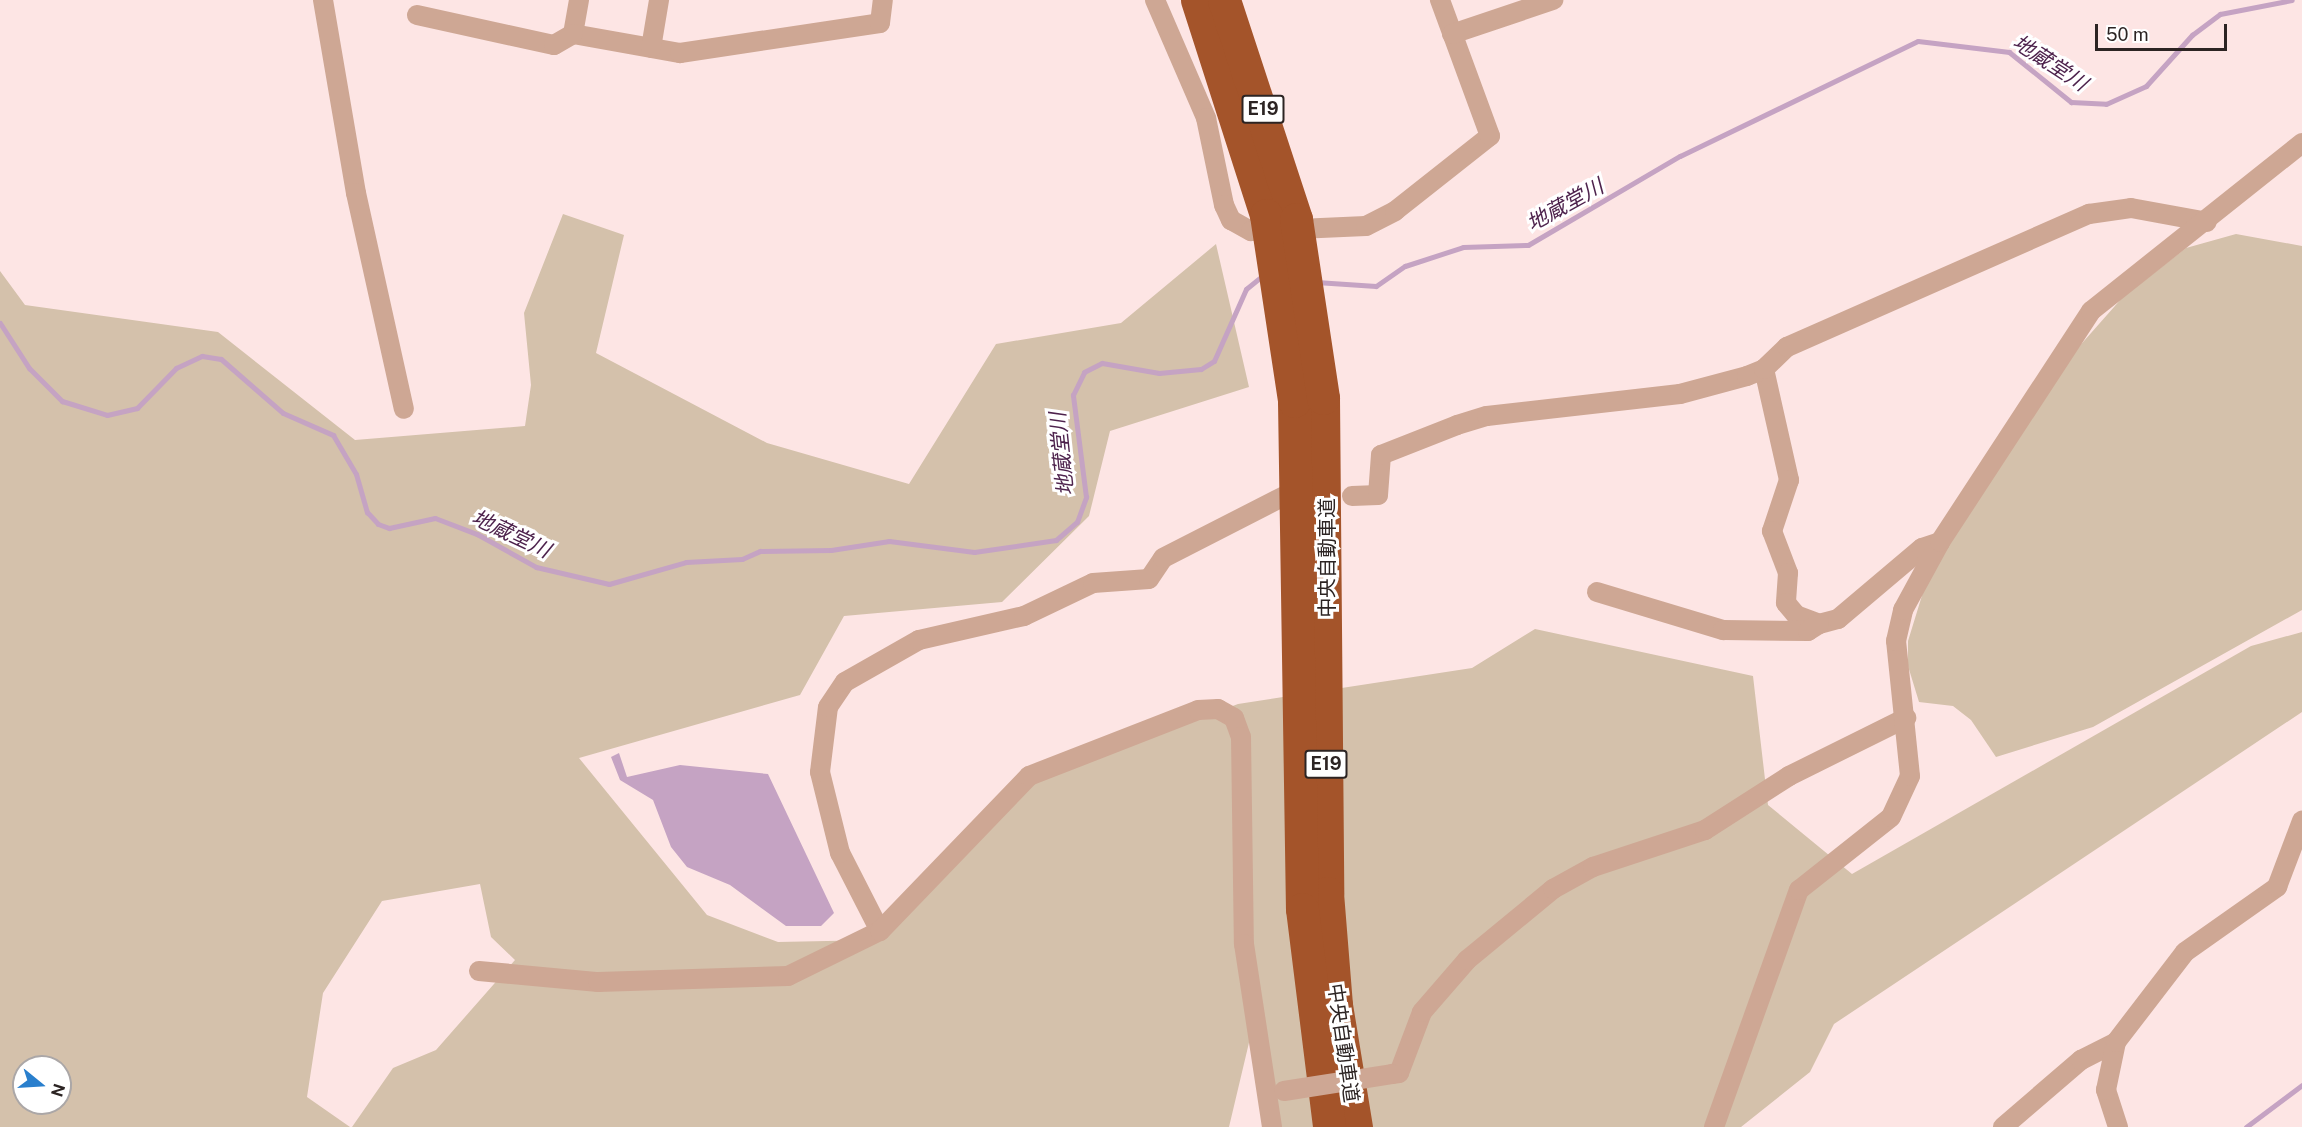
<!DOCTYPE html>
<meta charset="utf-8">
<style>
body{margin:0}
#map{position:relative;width:2302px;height:1127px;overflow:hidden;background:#fde5e4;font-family:"Public Sans","Noto Sans JP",sans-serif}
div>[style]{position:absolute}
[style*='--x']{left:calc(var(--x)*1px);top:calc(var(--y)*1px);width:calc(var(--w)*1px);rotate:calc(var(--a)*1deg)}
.green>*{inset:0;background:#d4c1ab}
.water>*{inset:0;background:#c5a3c3}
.stream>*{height:5px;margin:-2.5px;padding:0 2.5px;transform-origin:2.5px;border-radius:2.5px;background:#c5a3c3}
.street>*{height:20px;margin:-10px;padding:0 10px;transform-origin:10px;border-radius:10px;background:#cea794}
.highway>*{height:33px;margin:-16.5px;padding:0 16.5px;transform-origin:16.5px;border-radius:16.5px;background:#a4542a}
.street-bridge>*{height:20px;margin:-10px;padding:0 10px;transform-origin:10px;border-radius:10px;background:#cea794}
.highway-bridge>*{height:33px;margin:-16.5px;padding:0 16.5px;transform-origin:16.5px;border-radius:16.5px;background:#a4542a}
span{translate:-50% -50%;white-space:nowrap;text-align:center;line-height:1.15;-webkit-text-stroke:6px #fff;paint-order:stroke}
.shield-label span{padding:2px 4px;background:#fff;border:2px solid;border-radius:4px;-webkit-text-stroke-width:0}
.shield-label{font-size:18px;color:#2c2423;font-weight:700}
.street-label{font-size:20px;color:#2c2423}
.water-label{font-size:21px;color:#4e234d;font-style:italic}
.north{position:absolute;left:12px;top:1055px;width:60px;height:60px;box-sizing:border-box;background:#fff;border:2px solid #aba7a7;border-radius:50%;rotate:108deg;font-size:16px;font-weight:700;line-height:24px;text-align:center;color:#2c2423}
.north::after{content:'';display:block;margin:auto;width:21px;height:27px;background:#297fcd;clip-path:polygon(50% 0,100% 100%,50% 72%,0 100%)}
.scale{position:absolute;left:2095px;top:24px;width:132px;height:27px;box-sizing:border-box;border:3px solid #2c2423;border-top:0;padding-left:8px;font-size:18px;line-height:21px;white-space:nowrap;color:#2c2423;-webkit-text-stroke:4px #fff;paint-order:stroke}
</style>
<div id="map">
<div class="green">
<div style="clip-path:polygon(evenodd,563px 214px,624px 235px,596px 353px,767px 443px,909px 484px,996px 344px,1121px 323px,1216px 244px,1249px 387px,1110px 431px,1089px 516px,1002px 602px,844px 616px,800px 695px,579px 758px,707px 915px,778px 942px,876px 940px,1027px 784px,1238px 704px,1472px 668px,1535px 629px,1753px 676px,1768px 805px,1852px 874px,2251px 646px,2302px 632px,2302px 712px,1834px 1024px,1810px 1072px,1741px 1127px,1276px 1127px,1252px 1030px,1229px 1127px,352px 1127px,393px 1068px,436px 1050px,515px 960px,491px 937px,480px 884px,382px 901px,323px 993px,307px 1097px,350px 1127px,0 1127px,0 271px,25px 305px,218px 332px,355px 440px,525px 426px,531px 385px,524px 313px,563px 214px,24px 1067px,60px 1067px,60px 1103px,24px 1103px,24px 1067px)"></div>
<div style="clip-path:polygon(2236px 234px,2302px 246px,2302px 610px,2093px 727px,1996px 757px,1971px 720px,1953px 706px,1919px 702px,1908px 666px,1908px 641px,1924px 589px,1952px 530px,2053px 376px,2122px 298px,2186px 248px)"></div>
</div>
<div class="water">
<div style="clip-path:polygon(619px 753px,627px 777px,680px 765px,768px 774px,834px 913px,821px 926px,786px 926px,730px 885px,687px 867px,671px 847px,653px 800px,620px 780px,611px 757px)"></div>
</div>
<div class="stream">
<div style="--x:1316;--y:282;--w:60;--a:3.8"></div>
<div style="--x:1376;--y:286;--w:35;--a:-35"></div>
<div style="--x:1405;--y:266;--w:61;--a:-18.1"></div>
<div style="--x:1463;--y:247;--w:65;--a:-1.8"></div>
<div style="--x:1528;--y:245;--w:176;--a:-30.4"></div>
<div style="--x:1680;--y:156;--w:264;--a:-25.8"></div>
<div style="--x:1918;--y:41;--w:92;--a:6.9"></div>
<div style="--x:2009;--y:52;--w:80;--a:38.9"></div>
<div style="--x:2071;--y:102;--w:35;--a:3"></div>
<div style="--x:2106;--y:104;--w:44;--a:-24.2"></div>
<div style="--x:2146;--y:86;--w:69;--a:-48"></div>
<div style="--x:2192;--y:35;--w:35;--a:-37"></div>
<div style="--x:2220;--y:14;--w:73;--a:-11"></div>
<div style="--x:0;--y:323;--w:54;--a:57.2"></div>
<div style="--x:29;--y:368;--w:47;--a:45"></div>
<div style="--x:62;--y:401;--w:47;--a:17.3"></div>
<div style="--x:107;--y:415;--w:31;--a:-13"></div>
<div style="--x:137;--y:408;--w:56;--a:-45.7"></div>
<div style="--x:176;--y:368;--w:29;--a:-25"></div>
<div style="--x:202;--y:356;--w:19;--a:9"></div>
<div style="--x:221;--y:359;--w:82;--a:41.1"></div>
<div style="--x:283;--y:413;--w:55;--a:23.7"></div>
<div style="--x:333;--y:435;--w:45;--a:59.5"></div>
<div style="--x:356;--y:474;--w:40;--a:74"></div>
<div style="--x:367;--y:512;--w:16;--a:47"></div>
<div style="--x:378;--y:524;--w:12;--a:20"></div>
<div style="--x:389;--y:528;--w:47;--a:-12.3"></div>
<div style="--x:435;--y:518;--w:45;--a:20.9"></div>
<div style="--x:477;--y:534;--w:68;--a:29.2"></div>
<div style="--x:536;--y:567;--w:75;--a:13.1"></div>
<div style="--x:609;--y:584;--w:80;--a:-15.9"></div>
<div style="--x:686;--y:562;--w:56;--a:-3.1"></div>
<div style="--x:742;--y:559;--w:20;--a:-24"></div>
<div style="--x:760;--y:551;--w:71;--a:-0.8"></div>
<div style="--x:831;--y:550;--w:59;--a:-8.8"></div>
<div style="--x:889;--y:541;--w:86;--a:7.4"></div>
<div style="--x:974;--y:552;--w:83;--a:-8.3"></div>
<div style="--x:1056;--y:540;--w:28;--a:-41"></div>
<div style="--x:1077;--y:522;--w:27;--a:-70"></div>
<div style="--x:1086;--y:497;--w:103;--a:-97.3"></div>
<div style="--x:1073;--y:395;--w:25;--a:-64"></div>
<div style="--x:1084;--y:372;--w:20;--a:-27"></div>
<div style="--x:1102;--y:363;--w:58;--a:10"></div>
<div style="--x:1159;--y:373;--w:42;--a:-5.4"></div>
<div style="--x:1201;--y:369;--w:15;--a:-32"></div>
<div style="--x:1214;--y:361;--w:79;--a:-66"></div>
<div style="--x:1246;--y:289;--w:22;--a:-39"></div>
<div style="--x:2246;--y:1127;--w:70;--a:-36.9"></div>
</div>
<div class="street">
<div style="--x:323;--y:0;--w:196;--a:80.3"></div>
<div style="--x:356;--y:193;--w:221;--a:77.5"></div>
<div style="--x:579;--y:0;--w:35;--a:100"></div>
<div style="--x:573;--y:34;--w:109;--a:10.1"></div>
<div style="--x:680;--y:53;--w:202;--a:-8.5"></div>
<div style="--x:880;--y:23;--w:23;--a:-83"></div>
<div style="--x:1155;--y:0;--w:129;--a:66.6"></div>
<div style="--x:1206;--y:118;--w:89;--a:78.3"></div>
<div style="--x:1224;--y:205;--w:17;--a:65"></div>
<div style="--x:1231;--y:220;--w:23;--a:29"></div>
<div style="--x:1251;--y:231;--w:115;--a:-2.5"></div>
<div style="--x:1366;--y:226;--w:33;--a:-27"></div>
<div style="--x:1395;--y:211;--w:121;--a:-38.3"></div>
<div style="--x:1490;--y:136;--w:145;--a:-110.2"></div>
<div style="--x:417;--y:15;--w:140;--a:12.4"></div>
<div style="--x:554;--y:45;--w:22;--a:-30"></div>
<div style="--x:1452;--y:34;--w:107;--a:-18.6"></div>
<div style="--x:651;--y:48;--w:49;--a:-80.5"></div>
<div style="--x:1764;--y:369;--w:114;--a:77.3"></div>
<div style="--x:1789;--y:480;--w:54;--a:108.4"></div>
<div style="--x:1772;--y:531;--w:45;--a:69.1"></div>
<div style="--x:1788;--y:573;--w:30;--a:94"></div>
<div style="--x:1786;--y:603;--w:16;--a:50"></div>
<div style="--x:1796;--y:615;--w:25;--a:21"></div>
<div style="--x:1819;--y:624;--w:20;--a:-15"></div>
<div style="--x:1838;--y:619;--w:110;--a:-40.2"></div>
<div style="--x:1922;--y:548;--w:19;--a:-18"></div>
<div style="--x:1352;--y:496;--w:26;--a:-2"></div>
<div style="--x:1378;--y:495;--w:40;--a:-85.7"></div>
<div style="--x:1381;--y:455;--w:82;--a:-21.5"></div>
<div style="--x:1457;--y:425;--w:31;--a:-17"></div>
<div style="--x:1487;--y:416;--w:194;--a:-6.5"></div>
<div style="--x:1680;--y:394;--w:69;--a:-15"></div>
<div style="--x:1747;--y:376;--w:18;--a:-22"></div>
<div style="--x:1764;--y:369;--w:32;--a:-44"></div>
<div style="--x:1787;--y:347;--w:330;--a:-23.8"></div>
<div style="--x:2089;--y:214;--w:42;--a:-8.1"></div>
<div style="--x:2131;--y:208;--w:77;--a:10.4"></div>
<div style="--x:1597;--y:592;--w:132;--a:16.8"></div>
<div style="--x:1723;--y:630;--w:85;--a:0.7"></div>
<div style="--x:1808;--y:631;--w:13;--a:-32"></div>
<div style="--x:880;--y:931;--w:88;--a:-117.1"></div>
<div style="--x:840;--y:853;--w:83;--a:-103.9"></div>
<div style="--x:820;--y:772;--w:65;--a:-83"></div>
<div style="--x:828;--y:707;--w:30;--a:-56"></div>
<div style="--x:845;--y:682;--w:85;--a:-29.6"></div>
<div style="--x:919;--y:640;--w:108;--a:-12.9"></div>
<div style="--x:1024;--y:616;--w:76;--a:-25.6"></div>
<div style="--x:1093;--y:583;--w:56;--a:-4.1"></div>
<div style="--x:1149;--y:579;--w:25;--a:-56"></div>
<div style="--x:1163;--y:558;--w:136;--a:-27.1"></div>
<div style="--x:479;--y:971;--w:120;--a:5.3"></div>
<div style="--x:598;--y:982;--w:190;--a:-1.8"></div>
<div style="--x:788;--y:976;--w:102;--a:-26.1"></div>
<div style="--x:880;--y:931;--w:215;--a:-46.1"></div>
<div style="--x:1029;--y:776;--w:181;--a:-21.3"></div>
<div style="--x:1198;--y:710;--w:20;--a:-3"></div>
<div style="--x:1218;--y:709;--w:18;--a:29"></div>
<div style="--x:1234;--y:718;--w:20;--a:70"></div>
<div style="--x:1241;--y:737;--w:207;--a:89.2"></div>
<div style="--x:1244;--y:944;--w:185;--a:81.3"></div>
<div style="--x:1392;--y:1074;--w:7;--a:-8"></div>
<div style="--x:1399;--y:1073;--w:65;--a:-69.3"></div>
<div style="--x:1422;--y:1012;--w:69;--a:-49.1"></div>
<div style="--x:1467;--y:960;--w:112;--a:-39.5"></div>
<div style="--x:1553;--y:889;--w:46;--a:-28.8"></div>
<div style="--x:1593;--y:867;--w:118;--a:-18.3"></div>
<div style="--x:1705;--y:830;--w:100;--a:-32.7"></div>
<div style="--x:1789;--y:776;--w:131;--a:-26.4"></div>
<div style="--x:1714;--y:1127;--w:252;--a:-70.3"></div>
<div style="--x:1799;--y:890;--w:117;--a:-38.4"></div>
<div style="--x:1891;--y:817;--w:45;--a:-65.1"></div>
<div style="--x:1910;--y:776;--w:136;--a:-95.9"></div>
<div style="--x:1896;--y:641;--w:32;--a:-77"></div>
<div style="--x:1903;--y:610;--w:77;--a:-61.4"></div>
<div style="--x:1940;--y:542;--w:276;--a:-56.8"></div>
<div style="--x:2091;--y:311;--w:270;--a:-38.5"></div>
<div style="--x:2003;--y:1127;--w:103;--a:-40.7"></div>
<div style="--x:2081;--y:1060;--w:39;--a:-27"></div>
<div style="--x:2118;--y:1127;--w:39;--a:-108"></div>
<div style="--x:2106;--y:1090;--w:49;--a:-78.2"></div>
<div style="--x:2116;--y:1042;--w:113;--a:-52.5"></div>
<div style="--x:2185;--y:952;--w:113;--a:-35.2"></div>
<div style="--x:2277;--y:887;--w:71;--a:-69.3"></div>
</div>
<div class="highway">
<div style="--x:1197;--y:0;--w:226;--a:72.2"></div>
<div style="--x:1224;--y:0;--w:231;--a:71.8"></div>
<div style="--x:1323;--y:398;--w:495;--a:89.5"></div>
<div style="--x:1327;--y:893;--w:112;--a:85.4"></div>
<div style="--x:1336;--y:1005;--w:124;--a:80.7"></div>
<div style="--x:1294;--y:401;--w:508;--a:89.1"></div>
<div style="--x:1302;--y:909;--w:220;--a:82.9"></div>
</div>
<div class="street-bridge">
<div style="--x:1284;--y:1091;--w:109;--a:-8.9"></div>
</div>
<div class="highway-bridge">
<div style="--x:1266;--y:215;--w:188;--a:81.4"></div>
<div style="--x:1296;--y:219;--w:181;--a:81.4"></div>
</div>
<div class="shield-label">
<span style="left:1263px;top:109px">E19</span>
<span style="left:1326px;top:764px">E19</span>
</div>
<div class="street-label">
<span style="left:1327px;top:558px;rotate:-90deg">中央自動車道</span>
<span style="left:1343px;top:1043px;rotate:82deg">中央自動車道</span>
</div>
<div class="water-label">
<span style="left:2050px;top:63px;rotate:33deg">地蔵堂川</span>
<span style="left:1565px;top:205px;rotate:-29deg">地蔵堂川</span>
<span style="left:1062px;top:454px;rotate:-96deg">地蔵堂川</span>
<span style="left:511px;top:534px;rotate:25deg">地蔵堂川</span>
</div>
<div class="north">N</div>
<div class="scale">50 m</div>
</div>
